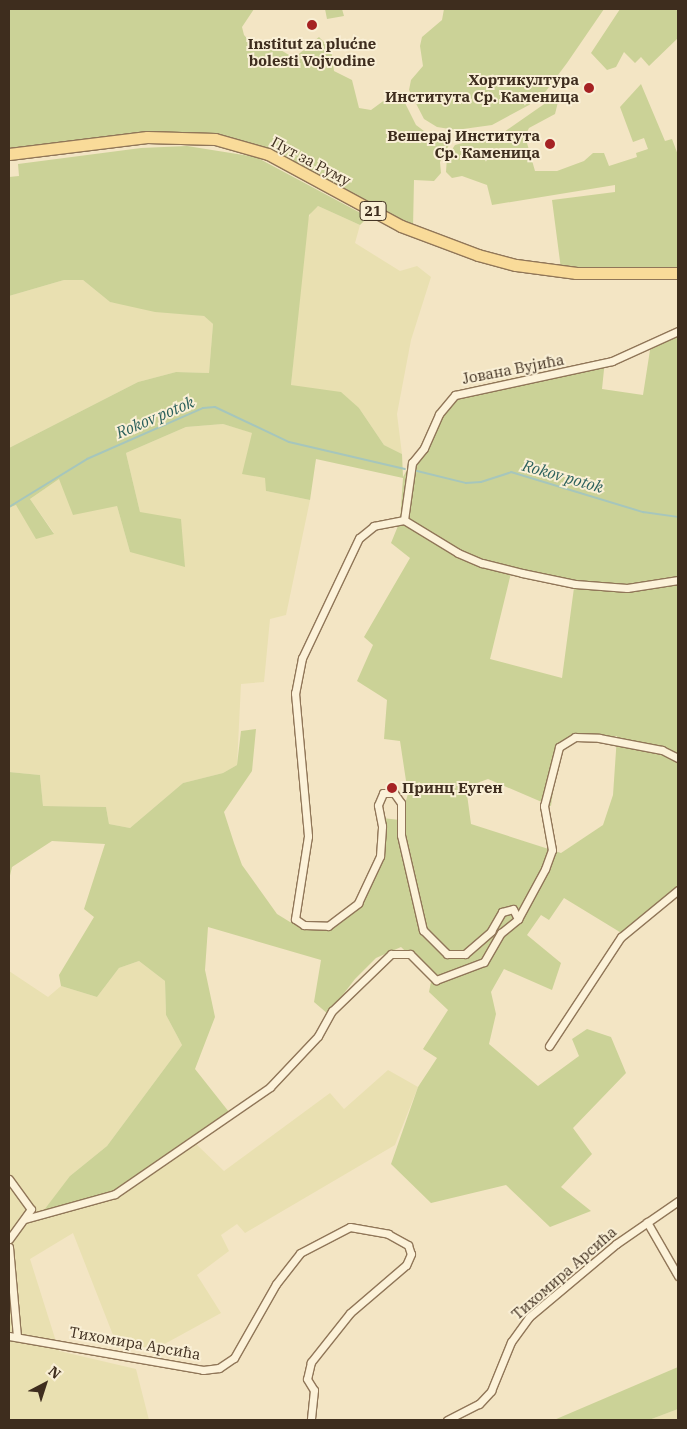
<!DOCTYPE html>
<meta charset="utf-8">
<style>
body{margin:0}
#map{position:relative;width:687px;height:1429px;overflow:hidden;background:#f3e5c4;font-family:"IBM Plex Serif",serif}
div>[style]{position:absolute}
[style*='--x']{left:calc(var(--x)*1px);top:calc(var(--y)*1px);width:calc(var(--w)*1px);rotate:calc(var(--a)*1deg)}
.farmland>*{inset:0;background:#e9e0b1}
.green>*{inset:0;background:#cbd297}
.stream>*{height:2px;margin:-1px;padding:0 1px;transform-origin:1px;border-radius:1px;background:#a6c6bc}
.roads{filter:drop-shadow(1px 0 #907658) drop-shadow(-1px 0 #907658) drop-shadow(0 1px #907658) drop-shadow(0 -1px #907658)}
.street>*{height:7px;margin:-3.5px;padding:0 3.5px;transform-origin:3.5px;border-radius:3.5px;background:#fcf2d9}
.primary>*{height:11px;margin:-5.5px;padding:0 5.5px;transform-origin:5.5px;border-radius:5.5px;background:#f9db99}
.dots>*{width:14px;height:14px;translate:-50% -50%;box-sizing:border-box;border:2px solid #f9efd5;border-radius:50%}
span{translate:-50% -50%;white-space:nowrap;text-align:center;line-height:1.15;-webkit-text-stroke:4px #f9efd5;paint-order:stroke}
.shield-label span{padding:1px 4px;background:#f9efd5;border:1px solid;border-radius:4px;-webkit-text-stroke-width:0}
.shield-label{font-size:14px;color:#3e2d1e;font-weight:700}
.poi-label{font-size:15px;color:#3e2d1e;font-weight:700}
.right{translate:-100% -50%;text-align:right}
.left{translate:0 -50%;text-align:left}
.street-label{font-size:15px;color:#3e2d1e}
.water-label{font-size:16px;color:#2b605c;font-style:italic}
.frame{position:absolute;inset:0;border:10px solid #3e2d1e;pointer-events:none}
.north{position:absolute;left:20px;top:1359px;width:50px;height:50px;-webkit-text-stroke:4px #f9efd5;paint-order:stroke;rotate:40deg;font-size:14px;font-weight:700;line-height:20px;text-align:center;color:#3e2d1e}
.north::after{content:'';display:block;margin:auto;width:18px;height:22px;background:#3e2d1e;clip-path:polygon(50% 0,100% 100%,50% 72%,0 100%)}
</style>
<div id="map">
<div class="farmland">
<div style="clip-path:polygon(318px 206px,360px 225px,355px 243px,400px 271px,417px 266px,431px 277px,411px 340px,397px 414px,402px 454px,384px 445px,359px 408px,291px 385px,307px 222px,312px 210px)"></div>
<div style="clip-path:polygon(64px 280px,83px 280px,110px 302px,204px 316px,213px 324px,209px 373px,176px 372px,138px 382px,9px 448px,9px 296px)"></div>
<div style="clip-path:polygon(223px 424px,253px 433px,266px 478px,266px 491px,310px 500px,286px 615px,270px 619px,264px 682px,241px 684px,237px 765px,223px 773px,183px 783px,130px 828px,109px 824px,106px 807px,43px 806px,40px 775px,9px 772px,9px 508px,16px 505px,54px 533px,30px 499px,59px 479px,117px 506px,130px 552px,140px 512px,126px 453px,186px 427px)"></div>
<div style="clip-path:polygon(139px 961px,165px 981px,166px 1015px,182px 1045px,107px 1146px,70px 1176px,192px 1140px,224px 1171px,330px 1093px,344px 1109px,388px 1070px,418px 1087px,395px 1145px,245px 1233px,237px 1224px,221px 1235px,229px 1251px,197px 1275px,221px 1313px,150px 1352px,115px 1340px,73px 1233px,30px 1259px,59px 1351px,136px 1369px,149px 1420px,9px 1420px,9px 971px,48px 997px,61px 986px,97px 997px,119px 968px)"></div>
<div style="clip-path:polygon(678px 1409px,678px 1420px,649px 1420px)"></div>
</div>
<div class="green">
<div style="clip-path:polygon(9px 9px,254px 9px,242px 27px,244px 35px,252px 44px,273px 40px,279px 49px,294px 58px,319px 37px,331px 49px,334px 71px,352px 80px,359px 108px,371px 110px,397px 91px,400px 93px,416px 125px,436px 140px,449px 145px,440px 162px,441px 173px,434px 181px,414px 180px,413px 228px,259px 146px,218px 135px,156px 133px,9px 150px)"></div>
<div style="clip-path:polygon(325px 9px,342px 9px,344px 16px,327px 19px)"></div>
<div style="clip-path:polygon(444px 9px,604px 9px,567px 63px,546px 91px,529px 105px,492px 125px,456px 130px,437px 127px,424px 119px,409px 90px,411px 80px,423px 66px,420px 46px,422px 37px,442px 20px)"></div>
<div style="clip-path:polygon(620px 9px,678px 9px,678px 38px,649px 66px,641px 57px,635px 63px,624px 52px,616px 67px,607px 70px,591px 53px)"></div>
<div style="clip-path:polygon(641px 84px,665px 141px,672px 139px,678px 155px,678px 271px,561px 269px,552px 200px,615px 192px,615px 185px,492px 205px,487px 185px,462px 176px,452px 178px,446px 172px,447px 157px,455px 145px,504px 132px,550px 100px,558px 102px,555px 114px,529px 128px,525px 136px,535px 171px,557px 171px,584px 161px,593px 153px,604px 153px,609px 166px,637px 157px,636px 153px,648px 149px,644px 138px,633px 142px,620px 107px)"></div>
<div style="clip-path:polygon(evenodd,187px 146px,256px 157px,368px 217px,360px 225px,318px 206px,309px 215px,291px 385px,341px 392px,359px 408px,384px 445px,402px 454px,403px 477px,434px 422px,456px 394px,499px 381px,605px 360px,602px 389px,643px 395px,650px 350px,678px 335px,678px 894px,650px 913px,628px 937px,564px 898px,549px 920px,541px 915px,527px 935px,561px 963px,552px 990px,504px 969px,491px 992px,496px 1014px,489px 1044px,538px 1086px,579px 1056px,572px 1039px,587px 1029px,611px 1037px,626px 1073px,573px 1128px,592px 1154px,561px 1187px,591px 1211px,550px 1227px,506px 1185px,431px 1203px,391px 1164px,418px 1087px,437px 1058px,423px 1049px,448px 1010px,429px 992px,432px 977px,401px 947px,376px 958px,355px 979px,328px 1014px,314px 1002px,321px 960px,208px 927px,205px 970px,215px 1017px,195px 1069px,229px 1112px,121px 1195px,38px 1218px,70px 1176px,107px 1146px,182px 1045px,166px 1015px,165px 981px,139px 961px,119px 968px,97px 997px,61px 986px,59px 975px,94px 917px,84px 909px,105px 844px,52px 841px,12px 867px,9px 880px,9px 772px,40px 775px,43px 806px,106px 807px,109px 824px,130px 828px,183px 783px,223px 773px,237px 765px,241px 731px,256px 729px,252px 771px,224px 812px,234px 843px,242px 865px,277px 914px,290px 922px,323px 931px,350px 916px,370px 880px,381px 850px,382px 818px,400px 820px,408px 794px,400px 741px,384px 739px,387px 700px,357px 681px,373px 645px,364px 637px,410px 558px,391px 543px,400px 521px,403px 478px,316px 459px,310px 500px,266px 491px,265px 478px,242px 474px,252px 433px,223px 424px,186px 427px,126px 453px,140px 512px,181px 519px,185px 567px,130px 552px,117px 506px,73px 515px,59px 479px,30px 499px,54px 534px,36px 539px,16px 505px,9px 508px,9px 448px,138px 382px,176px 372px,209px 373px,213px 324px,204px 316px,155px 312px,110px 302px,83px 280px,64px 280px,9px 296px,9px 177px,19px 176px,18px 164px,141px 148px,187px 146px,512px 569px,575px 580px,562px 678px,490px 659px,512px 569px,187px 146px,617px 736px,613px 795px,603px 825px,561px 853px,471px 824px,466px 787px,488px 779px,551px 806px,560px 743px,572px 737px,617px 736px)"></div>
<div style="clip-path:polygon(678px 1367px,678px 1409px,649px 1420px,554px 1420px)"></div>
</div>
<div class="stream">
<div style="--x:413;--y:470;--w:55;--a:13.8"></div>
<div style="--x:466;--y:483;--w:15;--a:-4"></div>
<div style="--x:481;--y:482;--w:32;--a:-18"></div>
<div style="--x:511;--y:472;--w:138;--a:16.9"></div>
<div style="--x:643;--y:512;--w:35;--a:8"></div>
<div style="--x:9;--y:507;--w:92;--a:-31.6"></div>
<div style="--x:87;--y:459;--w:127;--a:-23.7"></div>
<div style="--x:203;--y:408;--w:12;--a:-5"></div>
<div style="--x:215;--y:407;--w:82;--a:25.3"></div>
<div style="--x:289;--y:442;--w:119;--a:13.1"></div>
</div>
<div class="roads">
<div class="street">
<div style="--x:404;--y:520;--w:31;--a:169"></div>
<div style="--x:374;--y:526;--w:19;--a:141"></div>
<div style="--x:359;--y:538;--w:133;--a:115.4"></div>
<div style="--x:302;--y:658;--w:36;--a:101"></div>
<div style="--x:295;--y:693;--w:144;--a:84.8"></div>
<div style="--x:308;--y:836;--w:84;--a:98.9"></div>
<div style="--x:295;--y:919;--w:11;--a:34"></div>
<div style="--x:304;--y:925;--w:24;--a:2"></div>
<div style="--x:328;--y:926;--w:38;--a:-37"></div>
<div style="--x:358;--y:903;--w:52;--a:-64.9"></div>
<div style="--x:380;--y:856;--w:30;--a:-86"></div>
<div style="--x:382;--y:826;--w:21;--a:-101"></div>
<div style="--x:378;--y:805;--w:13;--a:-67"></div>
<div style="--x:383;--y:793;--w:11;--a:0"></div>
<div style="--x:394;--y:793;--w:12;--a:55"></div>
<div style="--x:401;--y:803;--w:32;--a:90"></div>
<div style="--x:401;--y:835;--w:98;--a:77"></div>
<div style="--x:423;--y:930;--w:34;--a:45"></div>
<div style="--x:447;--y:954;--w:18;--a:0"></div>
<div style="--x:465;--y:954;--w:35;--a:-41"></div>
<div style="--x:491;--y:931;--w:22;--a:-60"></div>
<div style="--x:502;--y:912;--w:11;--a:-15"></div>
<div style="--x:513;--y:909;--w:11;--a:63"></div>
<div style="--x:404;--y:520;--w:58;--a:-82"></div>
<div style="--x:412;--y:463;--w:19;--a:-51"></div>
<div style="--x:424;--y:448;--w:37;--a:-66"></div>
<div style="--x:439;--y:414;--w:25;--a:-50"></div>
<div style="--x:455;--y:395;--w:161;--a:-12.2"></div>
<div style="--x:612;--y:361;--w:72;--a:-24.4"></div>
<div style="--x:404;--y:520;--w:63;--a:31.4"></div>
<div style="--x:458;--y:553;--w:26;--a:23"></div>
<div style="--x:482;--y:563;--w:41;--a:14"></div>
<div style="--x:522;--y:573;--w:54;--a:11.7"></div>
<div style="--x:575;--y:584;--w:52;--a:4.4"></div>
<div style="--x:627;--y:588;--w:52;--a:-8.9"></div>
<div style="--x:549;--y:1046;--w:131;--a:-56.6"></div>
<div style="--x:621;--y:937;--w:74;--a:-39.5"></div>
<div style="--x:9;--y:1179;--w:37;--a:54"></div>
<div style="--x:31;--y:1209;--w:37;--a:126"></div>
<div style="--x:25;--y:1219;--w:93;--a:-15.5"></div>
<div style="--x:115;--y:1194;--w:188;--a:-34.6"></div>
<div style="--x:270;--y:1087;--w:70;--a:-46.7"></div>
<div style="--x:318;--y:1036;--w:29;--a:-61"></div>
<div style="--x:332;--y:1011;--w:82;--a:-44"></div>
<div style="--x:391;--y:954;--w:19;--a:0"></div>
<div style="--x:410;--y:954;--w:37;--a:45"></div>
<div style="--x:436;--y:980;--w:51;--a:-20.6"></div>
<div style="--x:484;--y:962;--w:34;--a:-60"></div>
<div style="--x:501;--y:933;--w:22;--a:-39"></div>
<div style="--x:518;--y:919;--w:57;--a:-61.6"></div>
<div style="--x:545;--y:869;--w:20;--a:-70"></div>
<div style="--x:552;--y:850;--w:45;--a:-100.3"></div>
<div style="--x:544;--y:806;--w:61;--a:-75.7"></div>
<div style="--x:559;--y:747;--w:19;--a:-32"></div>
<div style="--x:575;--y:737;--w:24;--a:2"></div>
<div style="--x:599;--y:738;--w:64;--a:10.8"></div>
<div style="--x:662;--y:750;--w:18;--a:27"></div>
<div style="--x:647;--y:1222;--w:62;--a:60.1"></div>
<div style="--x:9;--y:1247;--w:90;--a:84.9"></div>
<div style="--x:9;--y:1336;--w:197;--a:9.9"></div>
<div style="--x:203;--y:1370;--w:16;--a:-7"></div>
<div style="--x:219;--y:1368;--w:18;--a:-34"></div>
<div style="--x:234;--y:1358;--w:85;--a:-60.4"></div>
<div style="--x:276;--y:1284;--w:39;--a:-52"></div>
<div style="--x:300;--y:1253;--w:56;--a:-27.5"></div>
<div style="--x:350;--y:1227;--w:39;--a:10"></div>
<div style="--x:388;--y:1234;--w:23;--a:29"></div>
<div style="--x:408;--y:1245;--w:9;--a:72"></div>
<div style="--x:411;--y:1254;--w:12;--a:114"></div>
<div style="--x:406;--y:1265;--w:74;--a:139.4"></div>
<div style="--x:350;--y:1313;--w:63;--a:128.5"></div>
<div style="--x:311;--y:1362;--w:17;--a:103"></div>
<div style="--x:307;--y:1379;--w:13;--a:58"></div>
<div style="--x:314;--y:1390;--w:30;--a:96"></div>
<div style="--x:447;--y:1420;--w:36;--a:-27"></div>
<div style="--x:479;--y:1404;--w:18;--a:-47"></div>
<div style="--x:491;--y:1391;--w:53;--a:-67.8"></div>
<div style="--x:511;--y:1342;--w:31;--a:-54"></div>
<div style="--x:529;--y:1317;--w:114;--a:-40"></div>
<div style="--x:616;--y:1244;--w:75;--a:-34.7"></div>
</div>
<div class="primary">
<div style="--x:9;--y:154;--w:139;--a:-7"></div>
<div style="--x:147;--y:137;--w:68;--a:1.7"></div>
<div style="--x:215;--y:139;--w:55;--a:15.8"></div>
<div style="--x:268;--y:154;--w:151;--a:28.4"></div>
<div style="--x:401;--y:226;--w:82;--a:20.6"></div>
<div style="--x:478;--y:255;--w:39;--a:15"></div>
<div style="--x:516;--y:265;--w:61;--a:7.6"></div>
<div style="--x:576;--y:273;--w:102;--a:0"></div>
</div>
</div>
<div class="dots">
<div style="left:312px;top:25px;background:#a52223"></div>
<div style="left:589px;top:88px;background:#a52223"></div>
<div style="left:550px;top:144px;background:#a52223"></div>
<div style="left:392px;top:788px;background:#a52223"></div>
</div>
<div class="shield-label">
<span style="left:373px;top:211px">21</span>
</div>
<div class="poi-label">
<span style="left:312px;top:52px">Institut za plućne<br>bolesti Vojvodine</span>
<span class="right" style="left:579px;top:88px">Хортикултура<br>Института Ср. Каменица</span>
<span class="right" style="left:540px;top:144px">Вешерај Института<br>Ср. Каменица</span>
<span class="left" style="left:402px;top:788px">Принц Еуген</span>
</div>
<div class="street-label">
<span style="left:311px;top:161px;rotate:28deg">Пут за Руму</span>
<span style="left:513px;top:369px;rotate:-11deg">Јована Вујића</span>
<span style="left:564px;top:1273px;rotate:-41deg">Тихомира Арсића</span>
<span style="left:135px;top:1343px;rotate:10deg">Тихомира Арсића</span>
</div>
<div class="water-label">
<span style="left:155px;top:417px;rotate:-23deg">Rokov potok</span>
<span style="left:563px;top:476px;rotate:16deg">Rokov potok</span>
</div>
<div class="frame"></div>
<div class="north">N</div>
</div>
